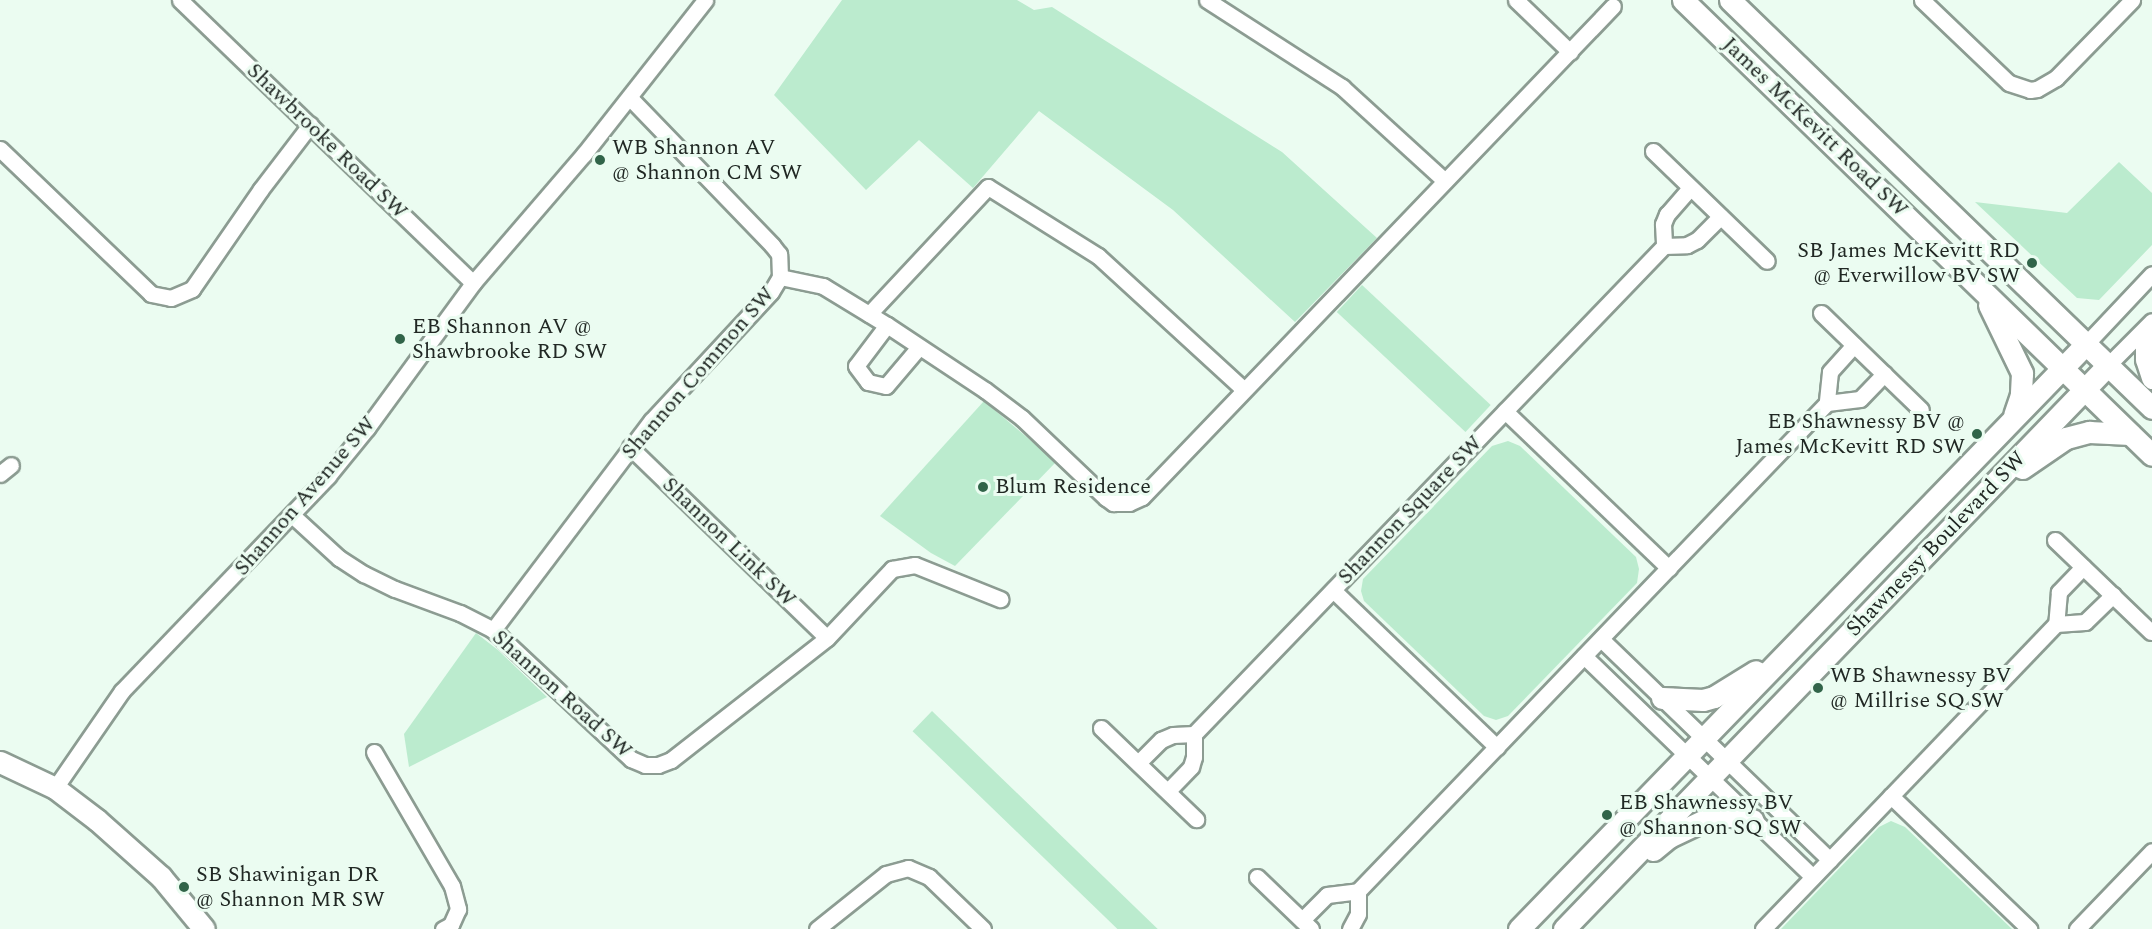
<!DOCTYPE html>
<style>
body{margin:0}
#map{position:relative;width:2152px;height:929px;overflow:hidden;background:#ebfcf1;font-family:Spectral,serif}
div>[style]{position:absolute}
[style*='--x']{left:calc(var(--x)*1px);top:calc(var(--y)*1px);width:calc(var(--w)*1px);rotate:calc(var(--a)*1deg)}
.green>*{inset:0;background:#bbebce;transform-origin:0 0}
.roads{filter:drop-shadow(2px 0 #8c9c92) drop-shadow(-2px 0 #8c9c92) drop-shadow(0 2px #8c9c92) drop-shadow(0 -2px #8c9c92)}
.street>*{height:15px;margin:-7.5px;padding:0 7.5px;transform-origin:7.5px;border-radius:7.5px;background:#fff}
.secondary>*{height:21px;margin:-10.5px;padding:0 10.5px;transform-origin:10.5px;border-radius:10.5px;background:#fff}
.dots>*{width:16px;height:16px;translate:-50% -50%;box-sizing:border-box;border:3px solid #ebfcf1;border-radius:50%}
span{translate:-50% -50%;white-space:nowrap;text-align:center;line-height:1.15;-webkit-text-stroke:6px #ebfcf1;paint-order:stroke}
.street-label{font-size:22px;color:#212824}
.poi-label{font-size:22px;color:#212824}
.left{translate:0 -50%;text-align:left}
.right{translate:-100% -50%;text-align:right}
</style>
<div id="map">
<div class="green">
<div style="clip-path:polygon(842px 0,1017px 0,1034px 10px,1052px 7px,1282px 152px,1377px 238px,1295px 322px,1173px 210px,1039px 111px,973px 188px,919px 140px,866px 190px,774px 95px)"></div>
<div style="clip-path:polygon(2119px 162px,2152px 193px,2152px 245px,2099px 300px,2077px 298px,1975px 202px,2067px 213px)"></div>
<div style="left:1362px;top:285px;width:176px;height:37px;rotate:43deg"></div>
<div style="clip-path:polygon(984px 401px,1056px 462px,955px 566px,931px 553px,880px 516px)"></div>
<div style="clip-path:polygon(1508px 441px,1520px 446px,1636px 557px,1639px 569px,1637px 583px,1508px 716px,1496px 720px,1484px 716px,1364px 601px,1361px 591px,1363px 579px,1492px 446px)"></div>
<div style="clip-path:polygon(476px 633px,498px 650px,547px 697px,409px 767px,404px 734px)"></div>
<div style="left:932px;top:711px;width:314px;height:28px;rotate:44deg"></div>
<div style="clip-path:polygon(1891px 821px,1905px 827px,2012px 929px,1781px 929px,1879px 827px)"></div>
</div>
<div class="roads">
<div class="street">
<div style="--x:180;--y:0;--w:407;--a:44"></div>
<div style="--x:1207;--y:0;--w:161;--a:32.8"></div>
<div style="--x:1342;--y:87;--w:139;--a:42.4"></div>
<div style="--x:1516;--y:0;--w:75;--a:43.9"></div>
<div style="--x:1922;--y:0;--w:120;--a:43.7"></div>
<div style="--x:2009;--y:83;--w:22;--a:18"></div>
<div style="--x:2030;--y:90;--w:7;--a:-8"></div>
<div style="--x:2037;--y:89;--w:22;--a:-30"></div>
<div style="--x:2056;--y:78;--w:109;--a:-45.7"></div>
<div style="--x:0;--y:149;--w:209;--a:43.8"></div>
<div style="--x:151;--y:294;--w:20;--a:11"></div>
<div style="--x:171;--y:298;--w:23;--a:-23"></div>
<div style="--x:192;--y:289;--w:121;--a:-55.4"></div>
<div style="--x:261;--y:189;--w:81;--a:-52.6"></div>
<div style="--x:1653;--y:151;--w:158;--a:44"></div>
<div style="--x:1690;--y:188;--w:35;--a:131"></div>
<div style="--x:1667;--y:214;--w:11;--a:112"></div>
<div style="--x:1663;--y:224;--w:22;--a:87"></div>
<div style="--x:1664;--y:246;--w:23;--a:-2"></div>
<div style="--x:1687;--y:245;--w:11;--a:-27"></div>
<div style="--x:1697;--y:240;--w:33;--a:-45"></div>
<div style="--x:780;--y:277;--w:44;--a:11.8"></div>
<div style="--x:823;--y:286;--w:75;--a:31.4"></div>
<div style="--x:887;--y:325;--w:118;--a:33.6"></div>
<div style="--x:985;--y:390;--w:46;--a:37.1"></div>
<div style="--x:1022;--y:418;--w:116;--a:43.6"></div>
<div style="--x:1106;--y:498;--w:9;--a:36"></div>
<div style="--x:1113;--y:503;--w:16;--a:0"></div>
<div style="--x:1129;--y:503;--w:14;--a:-25"></div>
<div style="--x:1142;--y:497;--w:680;--a:-46.19"></div>
<div style="--x:1821;--y:313;--w:139;--a:44.1"></div>
<div style="--x:869;--y:314;--w:174;--a:-46.9"></div>
<div style="--x:988;--y:187;--w:130;--a:32.1"></div>
<div style="--x:1098;--y:256;--w:198;--a:42.5"></div>
<div style="--x:887;--y:325;--w:51;--a:127.1"></div>
<div style="--x:856;--y:366;--w:20;--a:53"></div>
<div style="--x:868;--y:382;--w:18;--a:13"></div>
<div style="--x:886;--y:386;--w:51;--a:-49.8"></div>
<div style="--x:2086;--y:344;--w:96;--a:-46.7"></div>
<div style="--x:1854;--y:345;--w:36;--a:132"></div>
<div style="--x:1830;--y:372;--w:31;--a:96"></div>
<div style="--x:1827;--y:403;--w:33;--a:-7"></div>
<div style="--x:1860;--y:399;--w:35;--a:-46"></div>
<div style="--x:2108;--y:365;--w:62;--a:-45"></div>
<div style="--x:1505;--y:411;--w:227;--a:43.8"></div>
<div style="--x:630;--y:447;--w:274;--a:44.1"></div>
<div style="--x:0;--y:474;--w:14;--a:-39"></div>
<div style="--x:292;--y:515;--w:64;--a:42.5"></div>
<div style="--x:339;--y:558;--w:30;--a:33"></div>
<div style="--x:364;--y:574;--w:34;--a:26"></div>
<div style="--x:395;--y:589;--w:69;--a:20.3"></div>
<div style="--x:460;--y:613;--w:37;--a:27"></div>
<div style="--x:493;--y:630;--w:189;--a:43.1"></div>
<div style="--x:631;--y:759;--w:15;--a:23"></div>
<div style="--x:645;--y:765;--w:13;--a:0"></div>
<div style="--x:658;--y:765;--w:14;--a:-21"></div>
<div style="--x:671;--y:760;--w:198;--a:-38"></div>
<div style="--x:827;--y:638;--w:95;--a:-46.7"></div>
<div style="--x:892;--y:569;--w:23;--a:-10"></div>
<div style="--x:915;--y:565;--w:92;--a:21.8"></div>
<div style="--x:2055;--y:540;--w:133;--a:43.8"></div>
<div style="--x:2083;--y:567;--w:35;--a:134"></div>
<div style="--x:2059;--y:592;--w:32;--a:95"></div>
<div style="--x:2056;--y:624;--w:29;--a:-4"></div>
<div style="--x:2085;--y:622;--w:39;--a:-44"></div>
<div style="--x:1333;--y:590;--w:227;--a:43.8"></div>
<div style="--x:493;--y:630;--w:262;--a:-52.9"></div>
<div style="--x:651;--y:421;--w:176;--a:-47.1"></div>
<div style="--x:771;--y:292;--w:17;--a:-59"></div>
<div style="--x:780;--y:277;--w:23;--a:-92"></div>
<div style="--x:779;--y:254;--w:11;--a:-128"></div>
<div style="--x:772;--y:245;--w:204;--a:-134"></div>
<div style="--x:1601;--y:639;--w:318;--a:44"></div>
<div style="--x:1584;--y:656;--w:318;--a:44"></div>
<div style="--x:1101;--y:728;--w:132;--a:43.8"></div>
<div style="--x:1194;--y:734;--w:678;--a:-46.08"></div>
<div style="--x:374;--y:752;--w:155;--a:59.8"></div>
<div style="--x:452;--y:886;--w:24;--a:75"></div>
<div style="--x:458;--y:909;--w:17;--a:114"></div>
<div style="--x:451;--y:925;--w:9;--a:153"></div>
<div style="--x:1138;--y:763;--w:33;--a:-45"></div>
<div style="--x:1161;--y:740;--w:13;--a:-23"></div>
<div style="--x:1173;--y:735;--w:21;--a:-3"></div>
<div style="--x:1194;--y:734;--w:23;--a:90"></div>
<div style="--x:1194;--y:757;--w:10;--a:107"></div>
<div style="--x:1191;--y:767;--w:33;--a:134"></div>
<div style="--x:55;--y:788;--w:118;--a:-55.4"></div>
<div style="--x:122;--y:691;--w:298;--a:-46.2"></div>
<div style="--x:328;--y:476;--w:62;--a:-50.9"></div>
<div style="--x:367;--y:428;--w:180;--a:-53.8"></div>
<div style="--x:473;--y:283;--w:170;--a:-49.3"></div>
<div style="--x:584;--y:154;--w:196;--a:-51.8"></div>
<div style="--x:1891;--y:796;--w:238;--a:-46.2"></div>
<div style="--x:1257;--y:877;--w:75;--a:43.9"></div>
<div style="--x:1358;--y:891;--w:677;--a:-46.14"></div>
<div style="--x:1302;--y:920;--w:35;--a:-45"></div>
<div style="--x:1327;--y:895;--w:31;--a:-7"></div>
<div style="--x:1358;--y:891;--w:23;--a:90"></div>
<div style="--x:1358;--y:914;--w:17;--a:118"></div>
<div style="--x:817;--y:929;--w:88;--a:-38.6"></div>
<div style="--x:886;--y:874;--w:23;--a:-15"></div>
<div style="--x:908;--y:868;--w:23;--a:23"></div>
<div style="--x:929;--y:877;--w:75;--a:43.9"></div>
<div style="--x:1763;--y:929;--w:185;--a:-46.1"></div>
<div style="--x:1891;--y:796;--w:192;--a:43.9"></div>
<div style="--x:2077;--y:929;--w:108;--a:-46.1"></div>
</div>
<div class="secondary">
<div style="--x:1683;--y:0;--w:653;--a:44.13"></div>
<div style="--x:1730;--y:0;--w:587;--a:44.03"></div>
<div style="--x:1989;--y:305;--w:76;--a:64.1"></div>
<div style="--x:2022;--y:373;--w:22;--a:93"></div>
<div style="--x:2021;--y:395;--w:21;--a:109"></div>
<div style="--x:2152;--y:331;--w:17;--a:111"></div>
<div style="--x:2146;--y:347;--w:12;--a:90"></div>
<div style="--x:2146;--y:359;--w:20;--a:72"></div>
<div style="--x:2022;--y:468;--w:53;--a:-34.3"></div>
<div style="--x:2066;--y:438;--w:24;--a:-15"></div>
<div style="--x:2089;--y:432;--w:41;--a:2.8"></div>
<div style="--x:1662;--y:698;--w:41;--a:2.8"></div>
<div style="--x:1703;--y:700;--w:11;--a:-15"></div>
<div style="--x:1714;--y:697;--w:49;--a:-31.8"></div>
<div style="--x:0;--y:762;--w:61;--a:25.3"></div>
<div style="--x:55;--y:788;--w:53;--a:37.3"></div>
<div style="--x:97;--y:820;--w:86;--a:41.7"></div>
<div style="--x:161;--y:877;--w:67;--a:50.4"></div>
<div style="--x:1653;--y:850;--w:21;--a:-39"></div>
<div style="--x:1669;--y:837;--w:49;--a:-25.5"></div>
<div style="--x:1713;--y:816;--w:19;--a:0"></div>
<div style="--x:1732;--y:816;--w:21;--a:11"></div>
<div style="--x:1519;--y:929;--w:815;--a:-45.9"></div>
<div style="--x:1564;--y:929;--w:784;--a:-46.03"></div>
</div>
</div>
<div class="dots">
<div style="left:600px;top:160px;background:#316449"></div>
<div style="left:2032px;top:263px;background:#316449"></div>
<div style="left:400px;top:339px;background:#316449"></div>
<div style="left:1977px;top:434px;background:#316449"></div>
<div style="left:983px;top:487px;background:#316449"></div>
<div style="left:1818px;top:688px;background:#316449"></div>
<div style="left:1607px;top:815px;background:#316449"></div>
<div style="left:184px;top:887px;background:#316449"></div>
</div>
<div class="street-label">
<span style="left:1815px;top:127px;rotate:44deg">James McKevitt Road SW</span>
<span style="left:327px;top:141px;rotate:44deg">Shawbrooke Road SW</span>
<span style="left:698px;top:373px;rotate:-49deg">Shannon Common SW</span>
<span style="left:305px;top:496px;rotate:-49deg">Shannon Avenue SW</span>
<span style="left:1410px;top:510px;rotate:-46deg">Shannon Square SW</span>
<span style="left:729px;top:542px;rotate:44deg">Shannon Link SW</span>
<span style="left:1936px;top:544px;rotate:-46deg">Shawnessy Boulevard SW</span>
<span style="left:562px;top:694px;rotate:42deg">Shannon Road SW</span>
</div>
<div class="poi-label">
<span class="left" style="left:612px;top:160px">WB Shannon AV<br>@ Shannon CM SW</span>
<span class="right" style="left:2020px;top:263px">SB James McKevitt RD<br>@ Everwillow BV SW</span>
<span class="left" style="left:412px;top:339px">EB Shannon AV @<br>Shawbrooke RD SW</span>
<span class="right" style="left:1965px;top:434px">EB Shawnessy BV @<br>James McKevitt RD SW</span>
<span class="left" style="left:995px;top:487px">Blum Residence</span>
<span class="left" style="left:1830px;top:688px">WB Shawnessy BV<br>@ Millrise SQ SW</span>
<span class="left" style="left:1619px;top:815px">EB Shawnessy BV<br>@ Shannon SQ SW</span>
<span class="left" style="left:196px;top:887px">SB Shawinigan DR<br>@ Shannon MR SW</span>
</div>
</div>
